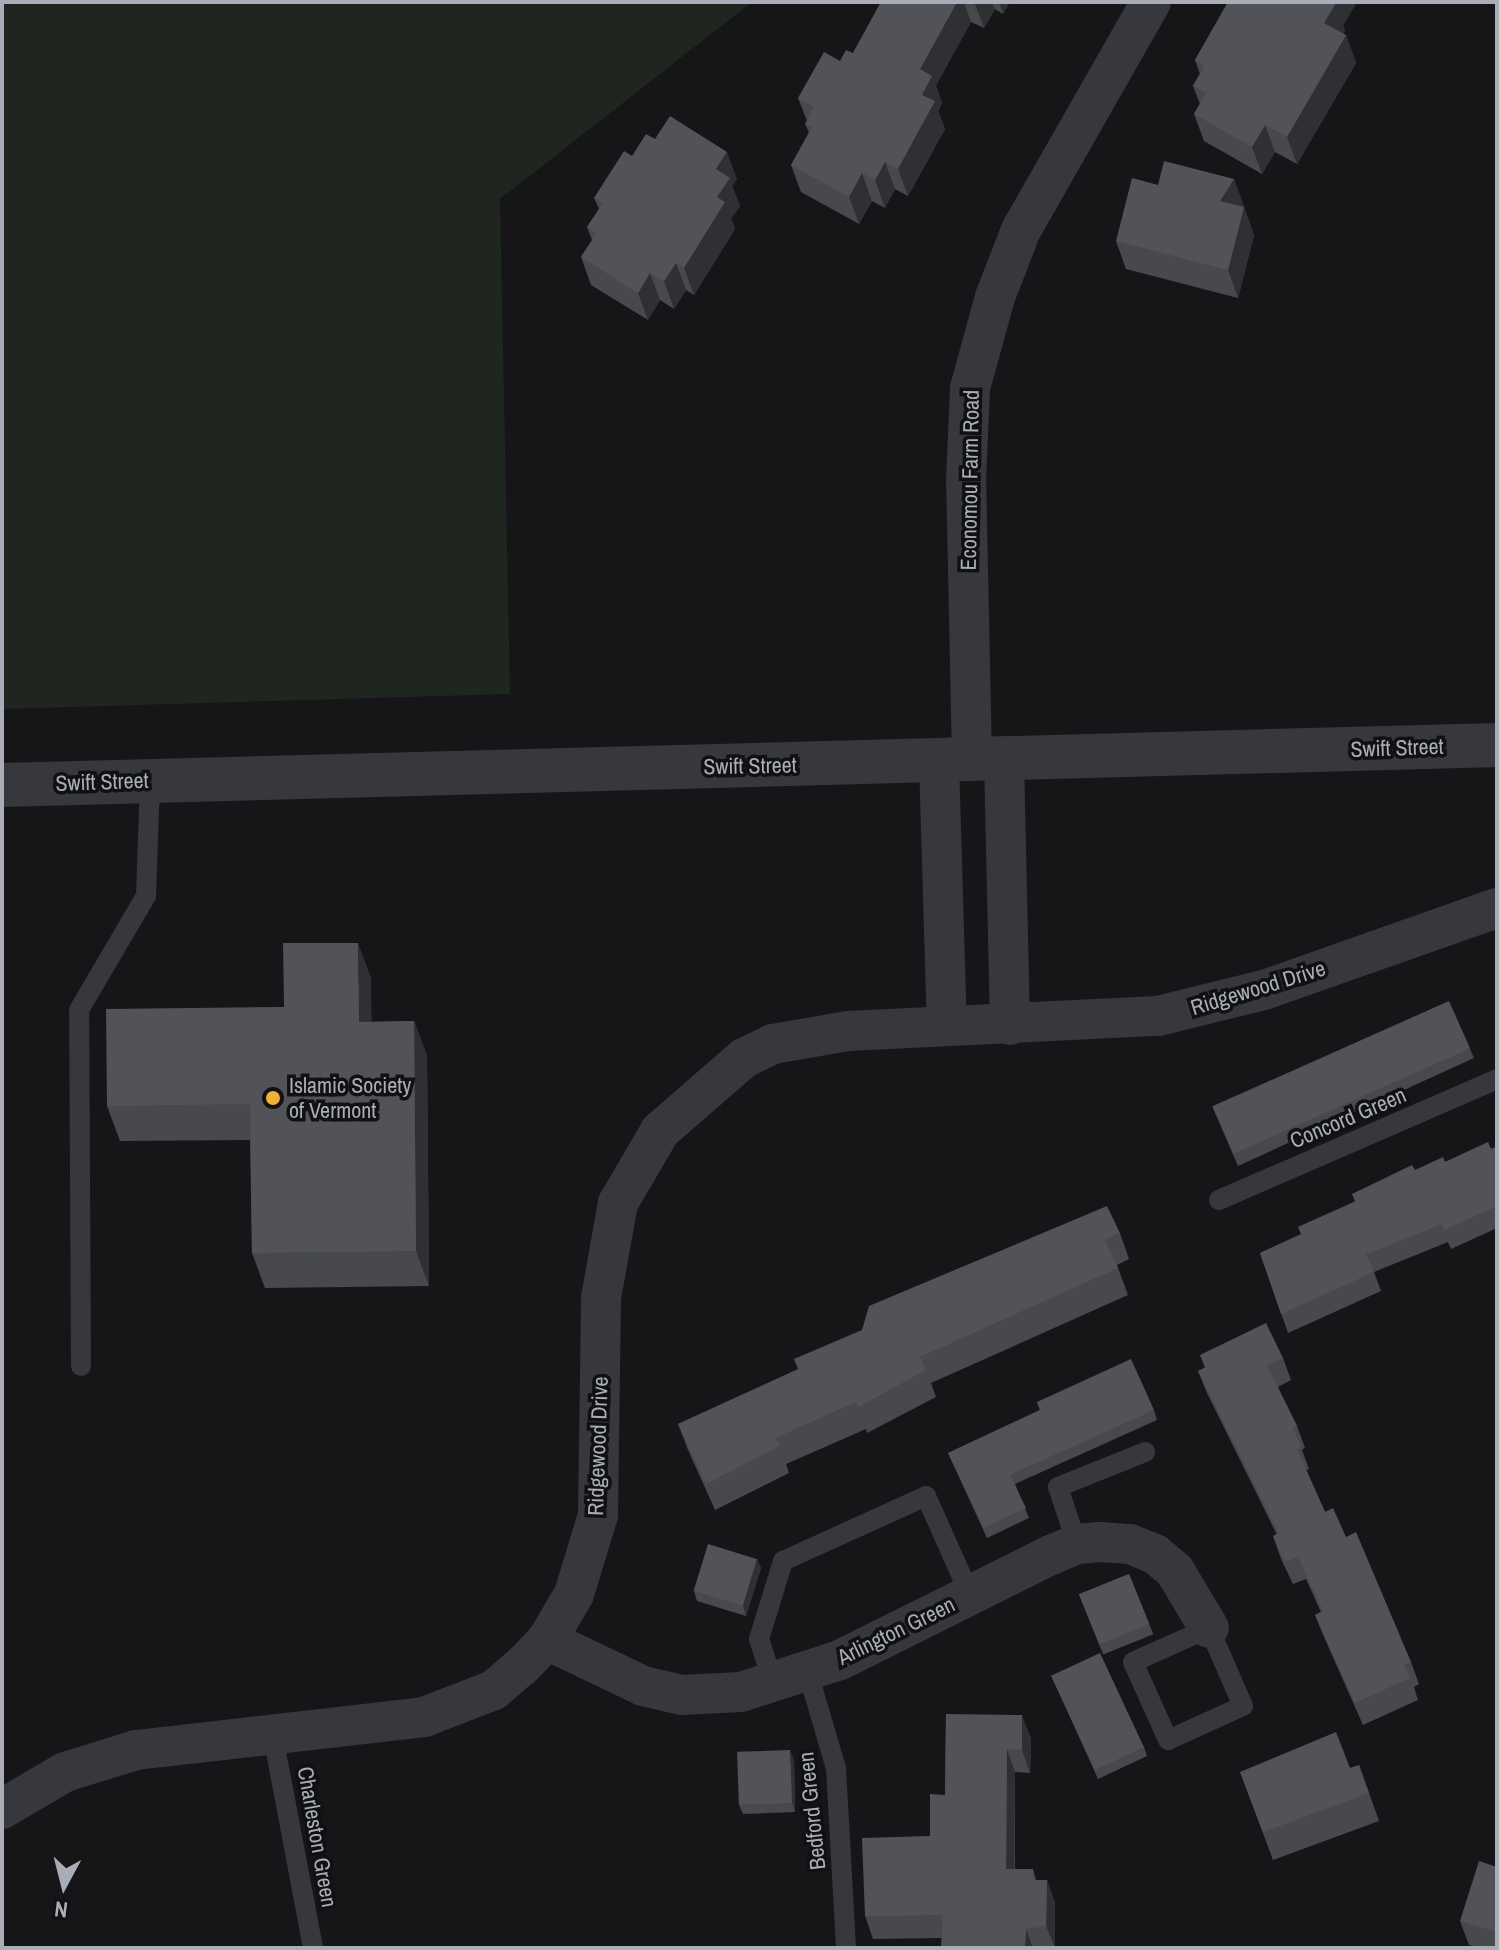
<!DOCTYPE html>
<style>
body{margin:0}
#map{position:relative;width:1499px;height:1950px;overflow:hidden;background:#161618;font-family:"Archivo Narrow",sans-serif}
div>[style]{position:absolute}
[style*='--x']{left:calc(var(--x)*1px);top:calc(var(--y)*1px);width:calc(var(--w)*1px);rotate:calc(var(--a)*1deg)}
.green>*{inset:0;background:#1e261f}
.service>*{height:20px;margin:-10px;padding:0 10px;transform-origin:10px;border-radius:10px;background:#37383d}
.minor>*{height:40px;margin:-20px;padding:0 20px;transform-origin:20px;border-radius:20px;background:#37383d}
.tertiary>*{height:44px;margin:-22px;padding:0 22px;transform-origin:22px;border-radius:22px;background:#37383d}
.wall>*{inset:0;background:#47494d;transform-origin:0 0}
.shaded-wall>*{inset:0;background:#2f3033}
.building>*{inset:0;background:#525359;transform-origin:0 0}
.dots>*{width:22px;height:22px;translate:-50% -50%;box-sizing:border-box;border:4px solid #111113;border-radius:50%}
span{translate:-50% -50%;white-space:nowrap;text-align:center;line-height:1.15;-webkit-text-stroke:7px #111113;paint-order:stroke}
.street-label{font-size:22px;color:#a8adb8}
.poi-label{font-size:22px;color:#a8adb8}
.left{translate:0 -50%;text-align:left}
.frame{position:absolute;inset:0;border:4px solid #a8adb8;pointer-events:none}
.north{position:absolute;left:24px;top:1846px;width:80px;height:80px;-webkit-text-stroke:6px #111113;paint-order:stroke;rotate:187deg;font-size:22px;font-weight:700;line-height:32px;text-align:center;color:#a8adb8}
.north::after{content:'';display:block;margin:auto;width:28px;height:36px;background:#a8adb8;clip-path:polygon(50% 0,100% 100%,50% 72%,0 100%)}
</style>
<div id="map">
<div class="green">
<div style="clip-path:polygon(2px 2px,752px 2px,500px 199px,510px 694px,2px 709px)"></div>
</div>
<div class="service">
<div style="--x:1219;--y:1200;--w:303;--a:-23.5"></div>
<div style="--x:81;--y:1366;--w:356;--a:-90.3"></div>
<div style="--x:79;--y:1010;--w:132;--a:-59.6"></div>
<div style="--x:146;--y:896;--w:116;--a:-88"></div>
<div style="--x:1077;--y:1544;--w:60;--a:-108.4"></div>
<div style="--x:1058;--y:1487;--w:94;--a:-21.9"></div>
<div style="--x:1209;--y:1628;--w:85;--a:66.4"></div>
<div style="--x:1243;--y:1706;--w:82;--a:155.6"></div>
<div style="--x:1168;--y:1740;--w:85;--a:-114.2"></div>
<div style="--x:1133;--y:1662;--w:83;--a:-24.1"></div>
<div style="--x:808;--y:1673;--w:99;--a:73.6"></div>
<div style="--x:836;--y:1768;--w:180;--a:86.8"></div>
<div style="--x:774;--y:1685;--w:48;--a:-108.1"></div>
<div style="--x:759;--y:1639;--w:82;--a:-72.9"></div>
<div style="--x:783;--y:1561;--w:157;--a:-24.4"></div>
<div style="--x:926;--y:1496;--w:108;--a:66"></div>
<div style="--x:273;--y:1736;--w:216;--a:79.3"></div>
</div>
<div class="minor">
<div style="--x:972;--y:760;--w:279;--a:-91.2"></div>
<div style="--x:966;--y:481;--w:93;--a:-87.5"></div>
<div style="--x:970;--y:388;--w:94;--a:-74.6"></div>
<div style="--x:995;--y:297;--w:72;--a:-68.8"></div>
<div style="--x:1021;--y:230;--w:262;--a:-60.3"></div>
<div style="--x:1004;--y:760;--w:265;--a:88.7"></div>
<div style="--x:939;--y:761;--w:265;--a:88.3"></div>
<div style="--x:547;--y:1640;--w:106;--a:25.6"></div>
<div style="--x:643;--y:1686;--w:40;--a:13"></div>
<div style="--x:682;--y:1695;--w:59;--a:-2.9"></div>
<div style="--x:741;--y:1692;--w:104;--a:-17.9"></div>
<div style="--x:840;--y:1660;--w:236;--a:-26.5"></div>
<div style="--x:1051;--y:1555;--w:28;--a:-23"></div>
<div style="--x:1077;--y:1544;--w:23;--a:-5"></div>
<div style="--x:1100;--y:1542;--w:30;--a:4"></div>
<div style="--x:1130;--y:1544;--w:27;--a:22"></div>
<div style="--x:1155;--y:1554;--w:26;--a:40"></div>
<div style="--x:1175;--y:1571;--w:66;--a:59.2"></div>
<div style="--x:2;--y:1809;--w:73;--a:-30.4"></div>
<div style="--x:65;--y:1772;--w:74;--a:-17.2"></div>
<div style="--x:136;--y:1750;--w:290;--a:-6.5"></div>
<div style="--x:424;--y:1717;--w:75;--a:-21.1"></div>
<div style="--x:494;--y:1690;--w:37;--a:-41"></div>
<div style="--x:522;--y:1666;--w:36;--a:-46"></div>
<div style="--x:547;--y:1640;--w:53;--a:-59.6"></div>
<div style="--x:574;--y:1594;--w:83;--a:-73.1"></div>
<div style="--x:598;--y:1515;--w:217;--a:-89.2"></div>
<div style="--x:601;--y:1298;--w:97;--a:-79.9"></div>
<div style="--x:618;--y:1203;--w:83;--a:-59.7"></div>
<div style="--x:660;--y:1131;--w:111;--a:-41"></div>
<div style="--x:744;--y:1058;--w:32;--a:-26"></div>
<div style="--x:773;--y:1044;--w:76;--a:-9.8"></div>
<div style="--x:848;--y:1031;--w:310;--a:-2.8"></div>
<div style="--x:1158;--y:1016;--w:109;--a:-13.8"></div>
<div style="--x:1264;--y:990;--w:247;--a:-19.4"></div>
</div>
<div class="tertiary">
<div style="--x:2;--y:785;--w:1496;--a:-1.53"></div>
</div>
<div class="wall">
<div style="clip-path:polygon(881px 2px,1010px 2px,1003px 14px,995px 9px,984px 28px,971px 22px,941px 75px,936px 86px,942px 103px,938px 111px,945px 129px,908px 196px,895px 189px,885px 208px,872px 201px,859px 224px,801px 192px,791px 165px,809px 133px,805px 124px,807px 121px,798px 98px,840px 61px,853px 53px)"></div>
<div style="clip-path:polygon(1228px 2px,1357px 2px,1343px 25px,1345px 31px,1343px 34px,1346px 35px,1356px 63px,1297px 164px,1275px 152px,1262px 174px,1204px 141px,1194px 114px,1200px 104px,1193px 86px,1200px 74px,1195px 60px)"></div>
<div style="clip-path:polygon(655px 139px,737px 179px,732px 186px,740px 206px,731px 218px,735px 229px,694px 295px,686px 290px,674px 309px,660px 300px,648px 320px,591px 285px,581px 257px,592px 240px,587px 227px,599px 209px,594px 198px,632px 156px)"></div>
<div style="clip-path:polygon(1234px 179px,1254px 235px,1238px 298px,1126px 269px,1116px 241px,1158px 185px)"></div>
<div style="clip-path:polygon(371px 978px,371px 1022px,414px 1021px,427px 1056px,429px 1286px,265px 1288px,252px 1253px,250px 1140px,120px 1141px,107px 1106px,284px 1007px)"></div>
<div style="clip-path:polygon(1470px 1049px,1474px 1058px,1238px 1166px,1213px 1108px)"></div>
<div style="clip-path:polygon(1497px 1147px,1497px 1228px,1451px 1249px,1448px 1242px,1374px 1272px,1381px 1291px,1288px 1333px,1260px 1253px,1301px 1234px,1298px 1227px,1355px 1202px,1352px 1194px,1415px 1170px)"></div>
<div style="clip-path:polygon(1120px 1233px,1129px 1259px,1117px 1265px,1128px 1295px,931px 1383px,936px 1397px,867px 1433px,866px 1429px,786px 1464px,789px 1473px,715px 1510px,688px 1450px,678px 1424px,798px 1369px,794px 1359px)"></div>
<div style="clip-path:polygon(1200px 1355px,1283px 1358px,1291px 1380px,1278px 1387px,1297px 1426px,1305px 1448px,1302px 1450px,1309px 1469px,1306px 1470px,1325px 1512px,1346px 1537px,1411px 1662px,1419px 1684px,1414px 1687px,1418px 1700px,1363px 1725px,1324px 1637px,1315px 1615px,1321px 1612px,1306px 1579px,1293px 1584px,1281px 1559px,1273px 1536px,1277px 1535px,1207px 1393px,1198px 1371px,1205px 1368px)"></div>
<div style="clip-path:polygon(1037px 1402px,1154px 1410px,1157px 1420px,1015px 1484px,1029px 1518px,987px 1538px,948px 1453px,1040px 1410px)"></div>
<div style="clip-path:polygon(757px 1559px,761px 1568px,746px 1616px,697px 1601px,694px 1591px)"></div>
<div style="left:1129px;top:1574px;width:65px;height:54px;rotate:68deg"></div>
<div style="clip-path:polygon(1051px 1675px,1144px 1747px,1147px 1756px,1098px 1779px)"></div>
<div style="clip-path:polygon(946px 1714px,1031px 1738px,1030px 1773px,1015px 1772px,1015px 1869px,1033px 1869px,1036px 1880px,1047px 1880px,1055px 1903px,1055px 1948px,941px 1948px,942px 1938px,873px 1939px,865px 1916px,930px 1836px,945px 1795px)"></div>
<div style="clip-path:polygon(794px 1760px,795px 1812px,743px 1814px,739px 1805px)"></div>
<div style="clip-path:polygon(1359px 1765px,1379px 1821px,1273px 1860px,1240px 1772px,1350px 1768px)"></div>
<div style="clip-path:polygon(1497px 1867px,1497px 1948px,1480px 1948px,1469px 1945px,1460px 1921px)"></div>
</div>
<div class="shaded-wall">
<div style="clip-path:polygon(957px 2px,964px 2px,971px 22px,936px 86px,942px 103px,938px 111px,945px 129px,908px 196px,898px 169px,922px 95px,920px 69px)"></div>
<div style="clip-path:polygon(974px 2px,992px 2px,995px 9px,984px 28px)"></div>
<div style="clip-path:polygon(999px 2px,1010px 2px,1003px 14px)"></div>
<div style="clip-path:polygon(1332px 2px,1357px 2px,1343px 25px,1345px 31px,1334px 50px,1324px 23px)"></div>
<div style="clip-path:polygon(1346px 35px,1356px 63px,1297px 164px,1287px 137px)"></div>
<div style="clip-path:polygon(1265px 125px,1275px 152px,1262px 174px,1252px 147px)"></div>
<div style="clip-path:polygon(727px 152px,737px 179px,732px 186px,740px 206px,731px 218px,735px 229px,694px 295px,684px 268px,717px 197px,716px 169px)"></div>
<div style="clip-path:polygon(885px 162px,895px 189px,885px 208px,875px 180px)"></div>
<div style="clip-path:polygon(862px 173px,872px 201px,859px 224px,849px 197px)"></div>
<div style="clip-path:polygon(1234px 179px,1244px 206px,1230px 228px,1220px 201px)"></div>
<div style="clip-path:polygon(1244px 207px,1254px 235px,1238px 298px,1228px 270px)"></div>
<div style="clip-path:polygon(676px 263px,686px 290px,674px 309px,664px 281px)"></div>
<div style="clip-path:polygon(650px 273px,660px 300px,648px 320px,638px 293px)"></div>
<div style="clip-path:polygon(358px 943px,371px 978px,372px 1057px,359px 1022px)"></div>
<div style="clip-path:polygon(414px 1021px,427px 1056px,429px 1286px,416px 1251px)"></div>
<div style="clip-path:polygon(757px 1559px,761px 1568px,746px 1616px,743px 1606px)"></div>
<div style="clip-path:polygon(1022px 1715px,1031px 1738px,1030px 1773px,1022px 1750px)"></div>
<div style="clip-path:polygon(1007px 1749px,1015px 1772px,1014px 1892px,1006px 1869px)"></div>
<div style="clip-path:polygon(790px 1750px,794px 1760px,795px 1812px,792px 1803px)"></div>
<div style="clip-path:polygon(1047px 1880px,1055px 1903px,1055px 1948px,1046px 1926px)"></div>
<div style="clip-path:polygon(1026px 1929px,1033px 1948px,1025px 1948px)"></div>
</div>
<div class="building">
<div style="clip-path:polygon(881px 2px,957px 2px,920px 69px,932px 76px,922px 95px,935px 101px,898px 169px,885px 162px,875px 180px,862px 173px,849px 197px,791px 165px,812px 127px,805px 124px,814px 107px,798px 98px,824px 52px,840px 61px,846px 50px,853px 53px)"></div>
<div style="clip-path:polygon(1228px 2px,1333px 2px,1336px 3px,1324px 23px,1346px 35px,1287px 137px,1265px 125px,1252px 147px,1194px 114px,1206px 93px,1193px 86px,1204px 66px,1195px 60px)"></div>
<div style="clip-path:polygon(670px 116px,727px 152px,716px 169px,730px 178px,717px 197px,725px 202px,684px 268px,676px 263px,664px 281px,650px 273px,638px 293px,581px 257px,596px 234px,587px 227px,603px 203px,594px 198px,624px 151px,632px 156px,646px 134px,655px 139px)"></div>
<div style="clip-path:polygon(1164px 161px,1234px 179px,1220px 201px,1244px 207px,1228px 270px,1116px 241px,1132px 178px,1158px 185px)"></div>
<div style="clip-path:polygon(283px 943px,358px 943px,359px 1022px,414px 1021px,416px 1251px,252px 1253px,250px 1104px,107px 1106px,106px 1009px,284px 1007px)"></div>
<div style="left:1449px;top:1001px;width:52px;height:259px;rotate:66deg"></div>
<div style="clip-path:polygon(1488px 1142px,1491px 1149px,1497px 1147px,1497px 1206px,1444px 1230px,1442px 1224px,1366px 1254px,1374px 1272px,1281px 1314px,1260px 1253px,1302px 1234px,1298px 1227px,1356px 1201px,1352px 1194px,1412px 1165px,1415px 1170px,1443px 1157px,1445px 1162px)"></div>
<div style="clip-path:polygon(1107px 1206px,1120px 1233px,1105px 1240px,1118px 1268px,920px 1357px,926px 1370px,858px 1407px,856px 1402px,775px 1438px,780px 1446px,706px 1484px,678px 1424px,799px 1369px,794px 1359px,862px 1330px,869px 1306px)"></div>
<div style="clip-path:polygon(1266px 1323px,1283px 1358px,1267px 1366px,1297px 1426px,1293px 1428px,1301px 1447px,1297px 1449px,1325px 1512px,1333px 1508px,1346px 1537px,1356px 1532px,1411px 1662px,1404px 1665px,1410px 1678px,1355px 1703px,1315px 1615px,1323px 1611px,1298px 1557px,1285px 1562px,1273px 1536px,1279px 1533px,1198px 1371px,1206px 1367px,1200px 1355px)"></div>
<div style="clip-path:polygon(1131px 1359px,1154px 1410px,1010px 1475px,1026px 1508px,984px 1528px,948px 1453px,1040px 1410px,1037px 1402px)"></div>
<div style="left:708px;top:1544px;width:51px;height:49px;rotate:17deg"></div>
<div style="left:1129px;top:1574px;width:54px;height:54px;rotate:68deg"></div>
<div style="left:1100px;top:1653px;width:104px;height:54px;rotate:65deg"></div>
<div style="clip-path:polygon(946px 1714px,1022px 1715px,1022px 1750px,1007px 1749px,1006px 1869px,1033px 1869px,1033px 1880px,1047px 1880px,1046px 1926px,1026px 1929px,1025px 1948px,941px 1948px,943px 1915px,865px 1916px,862px 1838px,930px 1836px,930px 1794px,945px 1795px)"></div>
<div style="clip-path:polygon(1336px 1732px,1350px 1768px,1359px 1765px,1369px 1793px,1263px 1832px,1240px 1772px)"></div>
<div style="left:790px;top:1750px;width:53px;height:53px;rotate:88deg"></div>
<div style="clip-path:polygon(1479px 1861px,1497px 1867px,1497px 1932px,1460px 1921px)"></div>
</div>
<div class="dots">
<div style="left:273px;top:1098px;background:#f2b134"></div>
</div>
<div class="street-label">
<span style="left:970px;top:480px;rotate:-89deg">Economou Farm Road</span>
<span style="left:1397px;top:748px;rotate:-2deg">Swift Street</span>
<span style="left:750px;top:766px;rotate:-1deg">Swift Street</span>
<span style="left:102px;top:782px;rotate:-2deg">Swift Street</span>
<span style="left:1258px;top:988px;rotate:-17deg">Ridgewood Drive</span>
<span style="left:1348px;top:1118px;rotate:-23deg">Concord Green</span>
<span style="left:598px;top:1446px;rotate:-88deg">Ridgewood Drive</span>
<span style="left:896px;top:1631px;rotate:-26deg">Arlington Green</span>
<span style="left:812px;top:1811px;rotate:-96deg">Bedford Green</span>
<span style="left:317px;top:1837px;rotate:80deg">Charleston Green</span>
</div>
<div class="poi-label">
<span class="left" style="left:289px;top:1098px">Islamic Society<br>of Vermont</span>
</div>
<div class="frame"></div>
<div class="north">N</div>
</div>
